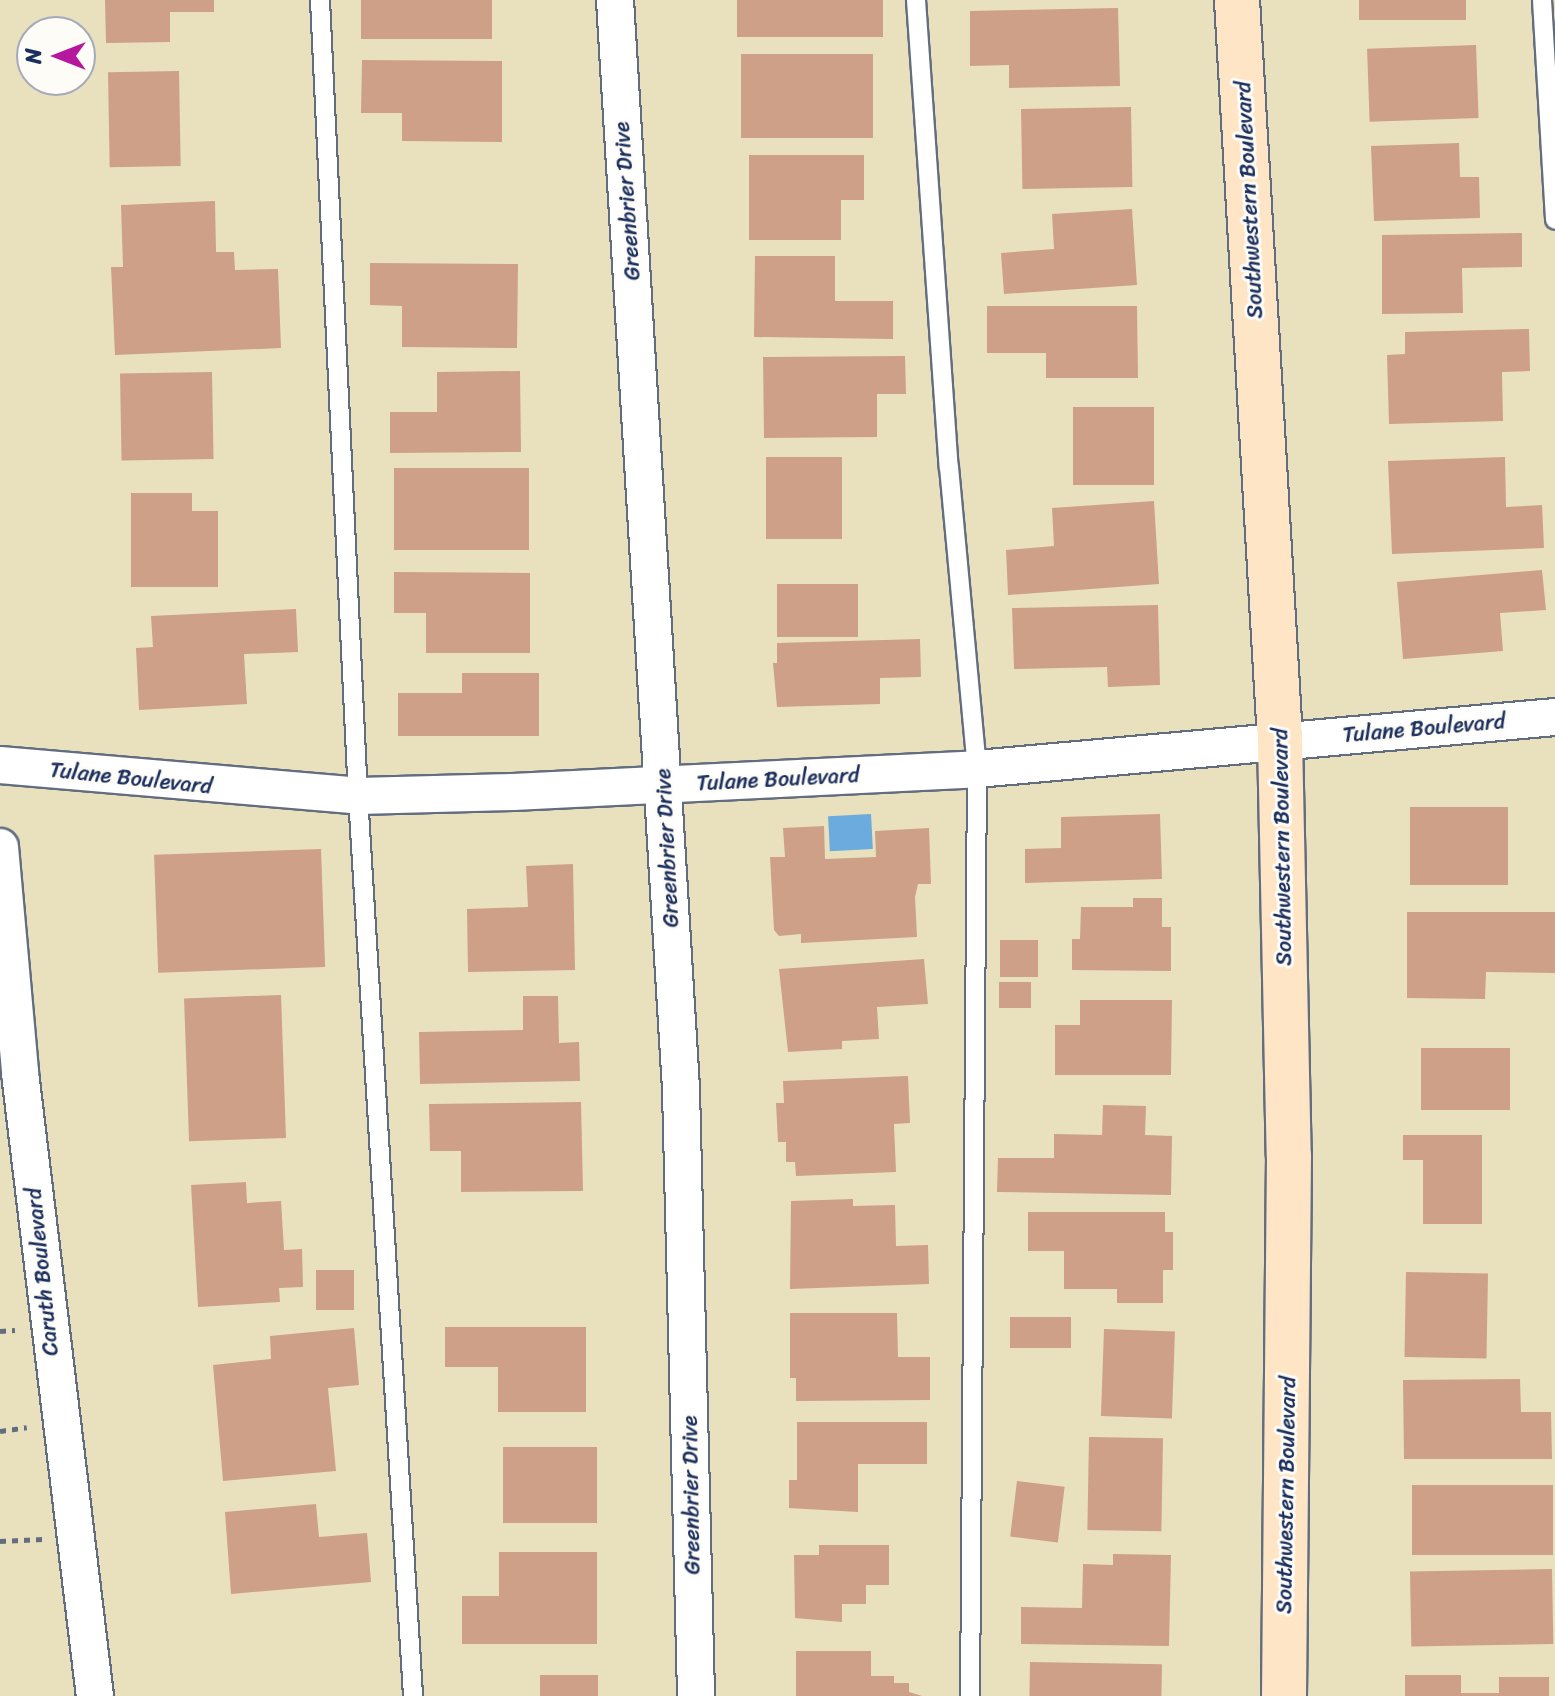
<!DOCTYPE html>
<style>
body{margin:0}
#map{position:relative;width:1555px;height:1696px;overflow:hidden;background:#e9e1be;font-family:Sriracha,sans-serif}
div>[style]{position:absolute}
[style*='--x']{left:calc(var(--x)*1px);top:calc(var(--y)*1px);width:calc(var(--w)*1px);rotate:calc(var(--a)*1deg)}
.water>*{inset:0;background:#6babde;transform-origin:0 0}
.building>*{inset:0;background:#cda087;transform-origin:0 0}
.path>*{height:5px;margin-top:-2.5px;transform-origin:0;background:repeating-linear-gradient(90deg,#636d80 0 6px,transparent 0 12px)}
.roads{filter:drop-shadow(2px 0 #636d80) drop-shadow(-2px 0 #636d80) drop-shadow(0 2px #636d80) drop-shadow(0 -2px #636d80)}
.lane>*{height:18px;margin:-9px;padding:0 9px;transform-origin:9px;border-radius:9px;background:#fff}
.street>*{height:36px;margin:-18px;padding:0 18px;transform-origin:18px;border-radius:18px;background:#fff}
.secondary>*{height:44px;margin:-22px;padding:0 22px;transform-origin:22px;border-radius:22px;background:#fde5c5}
span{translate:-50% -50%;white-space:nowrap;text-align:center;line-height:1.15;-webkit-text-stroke:6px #fdfcf7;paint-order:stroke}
.street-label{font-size:22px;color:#1b2f5e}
.north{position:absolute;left:16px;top:16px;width:80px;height:80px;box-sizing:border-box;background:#fdfcf7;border:2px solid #a3aaba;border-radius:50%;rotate:270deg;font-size:22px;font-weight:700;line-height:32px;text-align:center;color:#1b2f5e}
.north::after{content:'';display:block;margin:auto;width:28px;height:36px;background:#b5179e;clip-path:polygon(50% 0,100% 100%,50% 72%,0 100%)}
</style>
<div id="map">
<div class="water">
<div style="left:871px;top:814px;width:35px;height:43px;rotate:87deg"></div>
</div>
<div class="building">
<div style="clip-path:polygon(105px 0,214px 0,214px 12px,170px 12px,170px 42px,106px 43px)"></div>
<div style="left:361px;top:0;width:131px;height:39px"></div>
<div style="left:737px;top:0;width:146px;height:37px"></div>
<div style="left:1359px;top:0;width:107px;height:20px"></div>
<div style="clip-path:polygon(1118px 8px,1120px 86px,1009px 88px,1009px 65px,970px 66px,970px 11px)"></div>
<div style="left:1476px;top:45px;width:73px;height:109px;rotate:88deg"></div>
<div style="left:741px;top:54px;width:132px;height:84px"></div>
<div style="clip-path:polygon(362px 60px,502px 61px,502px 142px,402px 141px,402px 113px,361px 113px)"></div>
<div style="left:179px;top:71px;width:95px;height:71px;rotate:89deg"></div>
<div style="left:1131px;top:107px;width:80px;height:110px;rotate:89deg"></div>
<div style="clip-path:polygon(1459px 143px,1460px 177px,1479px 177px,1480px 218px,1374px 221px,1371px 146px)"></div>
<div style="clip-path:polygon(749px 155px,864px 155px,864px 200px,841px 200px,841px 240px,749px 240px)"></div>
<div style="clip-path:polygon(215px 201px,216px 252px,234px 252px,235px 270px,278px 269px,281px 348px,115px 355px,111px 267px,123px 267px,121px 205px)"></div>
<div style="clip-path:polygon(1132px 209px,1137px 285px,1004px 294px,1001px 253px,1054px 249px,1052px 214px)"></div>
<div style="clip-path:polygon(1522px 233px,1522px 267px,1462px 268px,1463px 313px,1382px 314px,1382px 235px)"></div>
<div style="clip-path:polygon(755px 256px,835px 256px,835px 301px,893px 301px,893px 339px,754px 337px)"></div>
<div style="clip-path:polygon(370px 263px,518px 264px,517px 348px,402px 347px,402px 306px,370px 305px)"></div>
<div style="clip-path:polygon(987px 306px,1137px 306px,1138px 378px,1046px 378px,1046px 353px,987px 353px)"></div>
<div style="clip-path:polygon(1529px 329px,1530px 371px,1502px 372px,1503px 421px,1389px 424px,1387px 355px,1405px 354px,1405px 332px)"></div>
<div style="clip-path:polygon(905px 356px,906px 394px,877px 394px,877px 437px,764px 438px,763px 357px)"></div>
<div style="clip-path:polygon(520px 371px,521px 452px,390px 453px,390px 412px,437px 412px,437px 372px)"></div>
<div style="left:212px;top:372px;width:87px;height:92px;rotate:89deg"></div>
<div style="left:1073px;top:407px;width:81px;height:78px"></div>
<div style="left:766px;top:457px;width:76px;height:82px"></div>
<div style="clip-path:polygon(1505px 457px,1506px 507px,1542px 505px,1544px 548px,1392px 554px,1388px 461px)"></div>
<div style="left:394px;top:468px;width:135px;height:82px"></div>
<div style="clip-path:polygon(131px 493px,192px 493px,192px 511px,218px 511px,218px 587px,131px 587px)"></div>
<div style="clip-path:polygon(1154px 501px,1159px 584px,1008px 595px,1006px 550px,1054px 546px,1052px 508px)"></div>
<div style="clip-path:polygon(1542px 570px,1546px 610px,1500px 613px,1503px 651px,1403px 659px,1397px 582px)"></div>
<div style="clip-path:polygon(394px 572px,530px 573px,530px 653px,426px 653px,426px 613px,394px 613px)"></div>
<div style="left:777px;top:584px;width:81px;height:53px"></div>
<div style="clip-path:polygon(1158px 605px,1160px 685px,1108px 687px,1107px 667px,1014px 669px,1012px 608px)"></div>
<div style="clip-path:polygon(296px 609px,298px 652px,244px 654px,247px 704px,139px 710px,136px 648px,153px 647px,151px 616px)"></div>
<div style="clip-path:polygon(920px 639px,921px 677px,880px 678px,880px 704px,777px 707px,773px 663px,777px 663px,777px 643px)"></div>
<div style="clip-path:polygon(462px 673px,539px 673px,539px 736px,398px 736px,398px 693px,462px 693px)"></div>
<div style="left:1410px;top:807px;width:98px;height:78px"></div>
<div style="clip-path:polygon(1160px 814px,1162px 879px,1025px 883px,1025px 849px,1061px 848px,1061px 817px)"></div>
<div style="clip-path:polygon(824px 826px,825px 859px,876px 857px,875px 831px,929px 828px,931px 884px,918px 884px,915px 897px,917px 937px,801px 943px,801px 934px,779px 936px,774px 930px,770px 857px,785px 857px,783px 828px)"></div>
<div style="left:321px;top:849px;width:118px;height:167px;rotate:88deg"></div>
<div style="clip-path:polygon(573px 864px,575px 970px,468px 972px,467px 909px,528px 907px,526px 866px)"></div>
<div style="clip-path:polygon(1133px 898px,1162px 898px,1162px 927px,1171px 927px,1171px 971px,1072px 970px,1072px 939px,1080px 939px,1081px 907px,1133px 907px)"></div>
<div style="clip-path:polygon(1407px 912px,1555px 912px,1555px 973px,1486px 972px,1485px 999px,1407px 998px)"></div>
<div style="left:1000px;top:940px;width:38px;height:37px"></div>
<div style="clip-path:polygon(924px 959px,928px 1004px,877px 1007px,879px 1039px,842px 1041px,842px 1049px,788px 1052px,779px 969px)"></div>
<div style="left:999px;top:982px;width:32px;height:26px"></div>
<div style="left:281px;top:995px;width:143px;height:97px;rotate:88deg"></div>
<div style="clip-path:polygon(523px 996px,558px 996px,559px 1043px,579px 1042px,580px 1081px,420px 1084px,419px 1032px,523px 1030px)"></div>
<div style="clip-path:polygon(1080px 1000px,1172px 1000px,1171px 1075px,1055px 1075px,1055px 1025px,1080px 1025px)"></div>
<div style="left:1421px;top:1048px;width:89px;height:62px"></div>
<div style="clip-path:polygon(908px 1076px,910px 1123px,894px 1124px,896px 1172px,796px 1176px,795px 1162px,786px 1162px,786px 1142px,778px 1142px,776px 1103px,784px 1103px,783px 1081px)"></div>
<div style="clip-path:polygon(581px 1102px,583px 1191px,461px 1192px,461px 1151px,430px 1151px,429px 1104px)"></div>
<div style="clip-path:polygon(1103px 1105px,1146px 1106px,1145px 1135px,1172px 1136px,1171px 1195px,997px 1192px,998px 1158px,1054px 1158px,1054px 1134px,1102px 1135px)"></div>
<div style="clip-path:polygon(1403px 1135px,1482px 1135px,1482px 1224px,1423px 1224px,1423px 1160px,1403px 1160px)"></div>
<div style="clip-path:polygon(246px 1182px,247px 1203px,281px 1201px,284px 1250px,302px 1249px,303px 1287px,279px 1288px,280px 1302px,198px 1307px,191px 1185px)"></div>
<div style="clip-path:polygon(853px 1199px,853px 1206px,895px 1205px,896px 1246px,928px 1245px,929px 1284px,790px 1289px,791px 1201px)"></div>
<div style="clip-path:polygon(1028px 1212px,1165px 1212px,1165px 1232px,1173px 1232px,1173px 1270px,1163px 1270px,1163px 1303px,1117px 1303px,1117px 1289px,1064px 1289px,1064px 1251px,1028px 1251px)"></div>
<div style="left:316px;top:1270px;width:38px;height:40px"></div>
<div style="left:1406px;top:1272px;width:82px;height:85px;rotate:1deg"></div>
<div style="clip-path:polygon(790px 1313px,897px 1313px,898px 1357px,930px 1357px,930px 1400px,796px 1401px,796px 1378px,790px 1378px)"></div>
<div style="left:1010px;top:1317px;width:61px;height:31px"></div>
<div style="clip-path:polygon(445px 1327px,586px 1327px,586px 1412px,498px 1412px,498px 1367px,445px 1367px)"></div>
<div style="clip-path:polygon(354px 1328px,359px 1385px,328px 1388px,336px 1471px,223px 1481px,213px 1365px,271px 1359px,270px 1336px)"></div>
<div style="left:1104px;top:1329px;width:71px;height:87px;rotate:2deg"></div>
<div style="clip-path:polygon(1520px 1379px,1521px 1412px,1551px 1412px,1552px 1459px,1404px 1459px,1403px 1380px)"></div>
<div style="clip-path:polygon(797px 1422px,927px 1422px,927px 1464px,858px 1464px,858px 1512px,789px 1508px,789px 1480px,797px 1480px)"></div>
<div style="left:1089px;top:1437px;width:74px;height:93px;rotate:1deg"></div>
<div style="left:503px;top:1447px;width:94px;height:76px"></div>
<div style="left:1017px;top:1481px;width:48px;height:56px;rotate:7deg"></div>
<div style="left:1412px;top:1485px;width:141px;height:70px"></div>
<div style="clip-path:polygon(316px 1504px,319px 1537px,367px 1533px,371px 1582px,231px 1594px,225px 1512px)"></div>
<div style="clip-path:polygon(819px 1545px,889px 1545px,889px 1585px,866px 1585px,866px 1604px,842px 1604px,842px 1622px,795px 1618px,794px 1555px,819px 1555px)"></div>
<div style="clip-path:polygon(499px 1552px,597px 1552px,597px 1644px,462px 1644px,462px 1596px,499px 1596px)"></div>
<div style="clip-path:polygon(1113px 1554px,1171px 1555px,1169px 1646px,1021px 1644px,1021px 1607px,1082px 1608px,1083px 1564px,1113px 1565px)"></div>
<div style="left:1552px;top:1569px;width:75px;height:142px;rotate:89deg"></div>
<div style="clip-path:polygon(796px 1651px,871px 1651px,871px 1676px,894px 1676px,894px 1683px,909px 1683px,909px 1692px,922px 1696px,796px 1696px)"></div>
<div style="left:1030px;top:1662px;width:132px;height:34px;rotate:1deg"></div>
<div style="left:540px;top:1675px;width:58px;height:21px"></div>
<div style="clip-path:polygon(1405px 1675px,1461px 1675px,1461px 1693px,1499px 1693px,1499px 1677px,1549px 1677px,1549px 1696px,1405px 1696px)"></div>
</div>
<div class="path">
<div style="--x:0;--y:1331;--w:15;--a:-4"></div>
<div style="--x:0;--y:1431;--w:27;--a:-8"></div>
<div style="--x:0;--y:1541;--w:43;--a:-2.7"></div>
</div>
<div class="roads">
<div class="lane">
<div style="--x:320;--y:0;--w:797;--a:87.27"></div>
<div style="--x:358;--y:796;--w:902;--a:86.5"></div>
<div style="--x:916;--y:0;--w:468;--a:86"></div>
<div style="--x:949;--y:467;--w:303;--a:84.7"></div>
<div style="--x:977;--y:769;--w:927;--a:90.43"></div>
<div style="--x:1542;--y:0;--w:220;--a:86.6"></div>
</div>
<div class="street">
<div style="--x:615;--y:0;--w:1092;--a:86.53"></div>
<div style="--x:681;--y:1090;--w:606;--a:88.58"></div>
<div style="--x:0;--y:765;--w:359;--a:4.9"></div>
<div style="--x:358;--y:796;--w:155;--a:-1.5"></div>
<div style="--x:513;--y:792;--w:465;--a:-2.8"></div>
<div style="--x:977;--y:769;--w:580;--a:-5.14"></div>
<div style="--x:0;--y:847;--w:227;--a:84.9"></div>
<div style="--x:20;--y:1073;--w:627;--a:83.14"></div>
</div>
<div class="secondary">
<div style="--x:1237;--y:0;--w:740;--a:86.67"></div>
<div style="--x:1280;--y:739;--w:417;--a:88.8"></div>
<div style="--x:1289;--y:1156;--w:540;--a:90.53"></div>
</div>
</div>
<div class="street-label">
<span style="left:1249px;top:200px;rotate:-93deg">Southwestern Boulevard</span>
<span style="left:627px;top:201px;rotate:-94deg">Greenbrier Drive</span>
<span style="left:1424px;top:728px;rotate:-5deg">Tulane Boulevard</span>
<span style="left:131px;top:778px;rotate:6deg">Tulane Boulevard</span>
<span style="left:778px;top:779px;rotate:-3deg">Tulane Boulevard</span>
<span style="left:1282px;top:847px;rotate:-91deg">Southwestern Boulevard</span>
<span style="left:667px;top:848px;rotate:-93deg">Greenbrier Drive</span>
<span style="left:42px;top:1272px;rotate:-96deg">Caruth Boulevard</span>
<span style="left:691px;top:1495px;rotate:-91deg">Greenbrier Drive</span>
<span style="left:1286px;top:1495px;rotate:-89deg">Southwestern Boulevard</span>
</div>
<div class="north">N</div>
</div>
